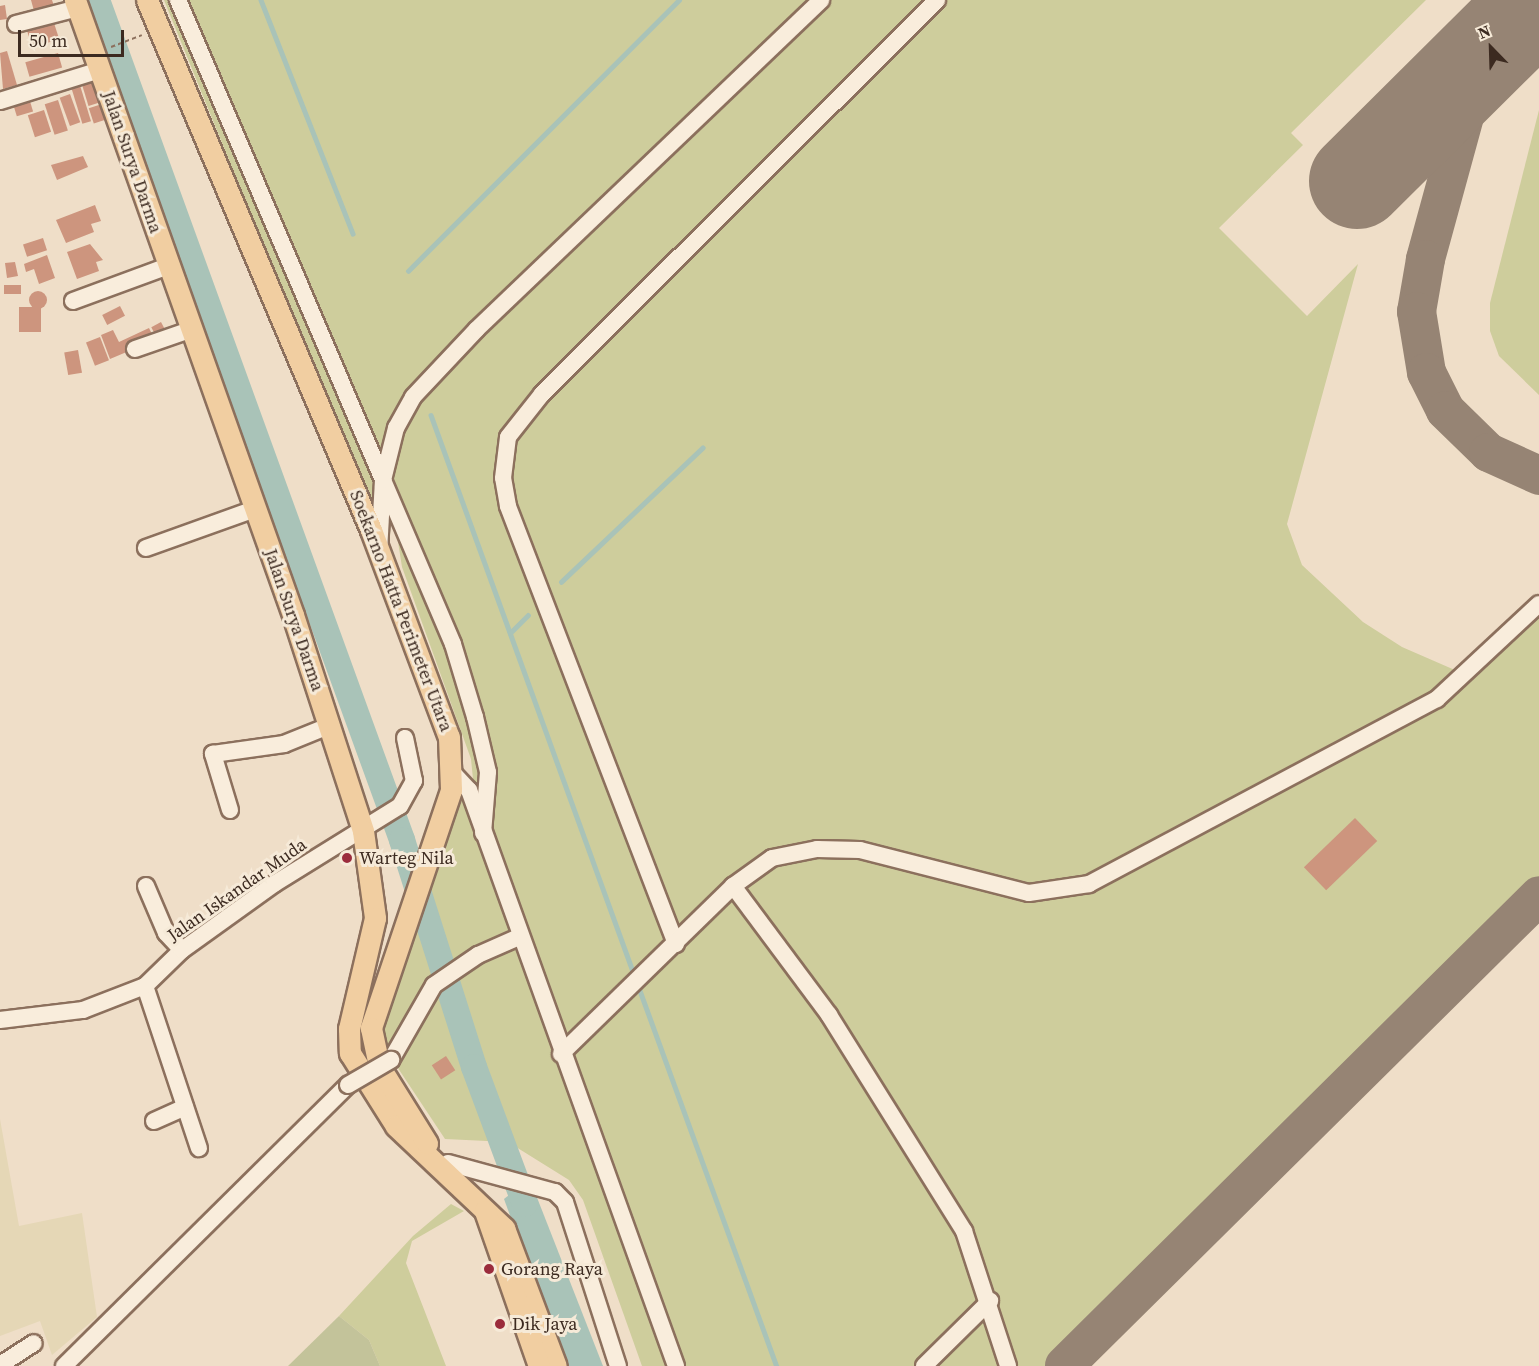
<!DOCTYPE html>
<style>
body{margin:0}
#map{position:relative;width:1539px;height:1366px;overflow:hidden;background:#efdec8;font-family:"Source Serif 4",serif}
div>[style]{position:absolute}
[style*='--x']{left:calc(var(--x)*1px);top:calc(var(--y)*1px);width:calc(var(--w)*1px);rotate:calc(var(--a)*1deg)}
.farmland>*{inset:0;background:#e5d7b6}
.green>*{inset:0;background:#cecd9c}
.cemetery>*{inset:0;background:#c3c39a}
.water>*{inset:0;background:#a9c3b8}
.stream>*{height:4.5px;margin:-2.25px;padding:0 2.25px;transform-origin:2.25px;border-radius:2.25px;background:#a9c3b8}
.river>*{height:26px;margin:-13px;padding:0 13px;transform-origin:13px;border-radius:13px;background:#a9c3b8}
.taxiway>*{height:39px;margin:-19.5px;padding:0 19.5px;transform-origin:19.5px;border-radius:19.5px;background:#968474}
.runway>*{height:96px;margin:-48px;padding:0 48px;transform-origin:48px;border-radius:48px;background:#968474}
.building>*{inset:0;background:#cd957e;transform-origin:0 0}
.round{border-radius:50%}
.path>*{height:2px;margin-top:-1px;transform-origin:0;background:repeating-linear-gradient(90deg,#8c705d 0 4.5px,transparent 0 7.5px)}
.roads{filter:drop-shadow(2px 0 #8c705d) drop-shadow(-2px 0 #8c705d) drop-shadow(0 2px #8c705d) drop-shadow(0 -2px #8c705d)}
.minor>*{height:16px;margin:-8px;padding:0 8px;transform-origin:8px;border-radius:8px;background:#f9eddc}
.major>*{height:21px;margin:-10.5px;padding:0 10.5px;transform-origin:10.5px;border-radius:10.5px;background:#f1cea1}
.bridges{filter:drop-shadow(2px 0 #8c705d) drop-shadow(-2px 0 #8c705d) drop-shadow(0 2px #8c705d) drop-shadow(0 -2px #8c705d)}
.minor-bridge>*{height:16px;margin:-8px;padding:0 8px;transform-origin:8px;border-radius:8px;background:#f9eddc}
.dots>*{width:16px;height:16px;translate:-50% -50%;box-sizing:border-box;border:3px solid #f6ead8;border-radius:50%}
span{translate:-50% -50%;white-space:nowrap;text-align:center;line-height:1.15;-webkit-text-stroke:6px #f6ead8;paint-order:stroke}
.street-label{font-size:18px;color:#3c2a20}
.poi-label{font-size:18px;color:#3c2a20}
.left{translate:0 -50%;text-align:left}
.north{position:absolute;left:1461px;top:18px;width:60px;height:60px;-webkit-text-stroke:4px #f6ead8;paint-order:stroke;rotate:337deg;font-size:16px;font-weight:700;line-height:24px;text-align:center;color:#3c2a20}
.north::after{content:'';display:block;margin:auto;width:21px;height:27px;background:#3c2a20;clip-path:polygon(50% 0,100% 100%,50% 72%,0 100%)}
.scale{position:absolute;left:18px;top:30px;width:106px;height:27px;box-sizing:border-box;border:3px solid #3c2a20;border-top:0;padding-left:8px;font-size:18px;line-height:21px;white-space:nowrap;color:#3c2a20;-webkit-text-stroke:4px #f6ead8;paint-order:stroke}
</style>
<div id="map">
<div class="farmland">
<div style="clip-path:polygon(0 1119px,19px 1226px,82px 1213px,97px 1317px,52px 1355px,40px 1321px,0 1336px)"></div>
</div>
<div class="green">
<div style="clip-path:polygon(164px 0,1426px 0,1291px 133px,1303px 145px,1219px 228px,1307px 316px,1358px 264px,1287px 524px,1302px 565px,1363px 622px,1402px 647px,1464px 674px,1539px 604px,1539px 895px,1063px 1366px,642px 1366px,583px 1200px,569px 1180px,508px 1142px,445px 1139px,374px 1032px,461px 795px,474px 789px,471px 759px,402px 567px,395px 523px,375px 520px)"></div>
<div style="clip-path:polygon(1539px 110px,1539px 395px,1499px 356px,1490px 331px,1490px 303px)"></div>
<div style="clip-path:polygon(451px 1204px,464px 1211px,412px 1241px,406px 1263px,446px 1366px,380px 1366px,369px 1340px,339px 1316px,413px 1236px)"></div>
</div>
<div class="cemetery">
<div style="clip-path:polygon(339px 1316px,369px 1340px,380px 1366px,288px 1366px)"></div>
</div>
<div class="water">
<div style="clip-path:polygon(518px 1188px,536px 1195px,603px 1366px,565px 1366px,504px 1199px)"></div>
</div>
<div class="stream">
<div style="--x:261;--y:0;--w:251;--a:68.5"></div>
<div style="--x:408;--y:271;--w:383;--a:-45"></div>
<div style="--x:431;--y:415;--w:598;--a:70.05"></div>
<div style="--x:561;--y:582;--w:195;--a:-43.5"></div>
<div style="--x:510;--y:633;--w:25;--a:-45"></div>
<div style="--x:638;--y:985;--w:406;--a:70"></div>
</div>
<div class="river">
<div style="--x:97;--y:0;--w:894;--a:70.04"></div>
<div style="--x:402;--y:840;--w:238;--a:72.4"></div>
<div style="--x:474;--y:1067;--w:146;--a:69.6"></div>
</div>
<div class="taxiway">
<div style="--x:1539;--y:0;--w:75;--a:131.8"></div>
<div style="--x:1489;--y:56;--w:42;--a:116.6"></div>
<div style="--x:1470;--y:94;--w:171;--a:105.3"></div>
<div style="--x:1425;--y:259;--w:53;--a:99.8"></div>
<div style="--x:1416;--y:311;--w:62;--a:80.7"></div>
<div style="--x:1426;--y:372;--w:42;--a:63.4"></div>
<div style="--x:1445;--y:410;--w:60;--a:44.3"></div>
<div style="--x:1488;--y:452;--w:56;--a:24.3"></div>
<div style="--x:1064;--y:1365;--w:668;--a:-44.7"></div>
</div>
<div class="runway">
<div style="--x:1357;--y:181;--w:257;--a:-44.8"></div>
</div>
<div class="building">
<div style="clip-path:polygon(31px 0,52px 0,54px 6px,34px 11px)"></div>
<div style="clip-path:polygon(5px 5px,7px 19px,0 20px,0 6px)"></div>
<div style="left:53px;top:20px;width:20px;height:28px;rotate:72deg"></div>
<div style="clip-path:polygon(7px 51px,17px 85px,3px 89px,0 53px)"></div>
<div style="left:58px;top:53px;width:15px;height:34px;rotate:74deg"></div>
<div style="left:94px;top:76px;width:27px;height:14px;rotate:73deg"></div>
<div style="left:79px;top:82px;width:41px;height:9px;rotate:73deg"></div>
<div style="left:70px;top:94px;width:30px;height:11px;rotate:70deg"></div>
<div style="left:29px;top:98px;width:14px;height:17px;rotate:73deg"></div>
<div style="left:58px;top:100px;width:32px;height:14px;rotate:72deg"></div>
<div style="left:105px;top:103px;width:16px;height:17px;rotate:72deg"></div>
<div style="left:44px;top:110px;width:23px;height:17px;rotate:72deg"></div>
<div style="clip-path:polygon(83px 156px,88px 167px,57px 180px,51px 165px)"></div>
<div style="clip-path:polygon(95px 205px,101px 221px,91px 224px,94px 232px,66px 243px,56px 220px)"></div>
<div style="left:43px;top:238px;width:13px;height:21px;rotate:72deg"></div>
<div style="clip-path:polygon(90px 244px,103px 260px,96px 262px,99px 271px,77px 279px,67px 252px)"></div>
<div style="clip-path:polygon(47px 255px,55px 278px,39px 284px,34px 269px,26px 272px,24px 264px)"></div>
<div style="clip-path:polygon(15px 262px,18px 276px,7px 278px,5px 263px)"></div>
<div style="left:21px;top:285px;width:9px;height:17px;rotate:90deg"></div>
<div class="round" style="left:29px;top:291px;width:18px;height:18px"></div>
<div style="left:120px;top:306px;width:11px;height:20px;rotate:63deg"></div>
<div style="left:41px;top:307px;width:25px;height:22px;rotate:90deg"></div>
<div style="left:161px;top:322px;width:15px;height:11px;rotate:62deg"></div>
<div style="clip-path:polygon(149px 328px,155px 340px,110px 359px,101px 335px,113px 330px,119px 342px)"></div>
<div style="left:100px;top:337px;width:25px;height:15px;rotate:69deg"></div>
<div style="left:78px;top:350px;width:23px;height:14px;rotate:80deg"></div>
<div style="left:1355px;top:818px;width:32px;height:71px;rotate:46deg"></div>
<div style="left:446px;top:1056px;width:17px;height:17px;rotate:57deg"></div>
</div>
<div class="path">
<div style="--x:111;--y:47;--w:33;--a:-21"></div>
</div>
<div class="roads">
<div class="minor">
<div style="--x:178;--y:0;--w:522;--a:66.87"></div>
<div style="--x:383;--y:480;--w:71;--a:93.2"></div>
<div style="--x:16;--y:24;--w:64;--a:-14.5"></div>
<div style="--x:0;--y:101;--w:105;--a:-17.2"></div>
<div style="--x:73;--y:301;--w:101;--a:-20.2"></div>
<div style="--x:135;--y:349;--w:58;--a:-19.1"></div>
<div style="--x:146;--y:548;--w:116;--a:-19.7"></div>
<div style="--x:454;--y:774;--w:22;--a:47"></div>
<div style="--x:469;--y:790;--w:612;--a:70.23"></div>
<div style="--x:230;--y:810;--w:59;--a:-106.9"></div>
<div style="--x:213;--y:754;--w:72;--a:-8"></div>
<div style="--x:284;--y:744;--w:51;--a:-22"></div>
<div style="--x:483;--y:833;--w:61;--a:-85.3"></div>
<div style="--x:488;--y:772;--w:57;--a:-103.3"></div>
<div style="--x:475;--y:717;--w:76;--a:-106.8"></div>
<div style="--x:453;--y:644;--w:178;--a:-113.1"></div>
<div style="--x:383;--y:480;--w:54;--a:-76"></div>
<div style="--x:396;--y:428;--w:35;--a:-61"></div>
<div style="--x:413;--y:397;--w:93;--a:-46.7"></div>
<div style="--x:477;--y:329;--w:476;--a:-43.7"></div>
<div style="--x:146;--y:886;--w:51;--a:66.9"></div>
<div style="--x:166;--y:933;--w:23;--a:47"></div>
<div style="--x:733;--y:886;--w:161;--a:53.3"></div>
<div style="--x:829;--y:1015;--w:255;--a:58"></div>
<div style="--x:964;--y:1231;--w:142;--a:71.9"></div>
<div style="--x:676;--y:944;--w:469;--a:-111"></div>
<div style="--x:508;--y:506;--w:28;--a:-100"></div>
<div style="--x:503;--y:478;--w:41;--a:-83"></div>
<div style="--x:508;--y:437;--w:55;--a:-51.7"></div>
<div style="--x:542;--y:394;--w:558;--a:-44.93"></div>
<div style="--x:145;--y:986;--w:171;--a:71.6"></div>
<div style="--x:0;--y:1020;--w:84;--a:-6.9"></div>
<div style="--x:83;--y:1010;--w:66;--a:-21.2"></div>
<div style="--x:145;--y:986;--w:52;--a:-44.2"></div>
<div style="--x:182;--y:950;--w:113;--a:-35.7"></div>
<div style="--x:274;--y:884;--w:148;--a:-31.8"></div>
<div style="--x:400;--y:806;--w:29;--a:-61"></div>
<div style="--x:414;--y:781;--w:44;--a:-101.8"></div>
<div style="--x:561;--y:1054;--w:240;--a:-44.3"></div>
<div style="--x:733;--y:886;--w:48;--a:-35.7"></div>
<div style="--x:772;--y:858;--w:46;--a:-11.3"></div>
<div style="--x:817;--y:849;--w:43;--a:1.3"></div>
<div style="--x:860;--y:850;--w:174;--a:14.3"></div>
<div style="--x:1029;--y:893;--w:61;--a:-8.5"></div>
<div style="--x:1089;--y:884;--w:394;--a:-28"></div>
<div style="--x:1437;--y:699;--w:139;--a:-43"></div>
<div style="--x:391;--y:1060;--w:86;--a:-60.2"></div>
<div style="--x:434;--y:985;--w:53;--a:-34.3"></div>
<div style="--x:478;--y:955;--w:45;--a:-23.7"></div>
<div style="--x:154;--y:1121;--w:34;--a:-24"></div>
<div style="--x:448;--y:1163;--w:111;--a:15.2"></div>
<div style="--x:555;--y:1192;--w:14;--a:45"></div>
<div style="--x:565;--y:1202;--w:172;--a:72.1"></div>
<div style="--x:0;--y:1365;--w:40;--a:-32.9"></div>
<div style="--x:64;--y:1366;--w:400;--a:-44.7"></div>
<div style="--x:924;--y:1366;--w:93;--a:-44.6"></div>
</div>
<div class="major">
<div style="--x:75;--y:0;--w:652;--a:70.48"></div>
<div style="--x:293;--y:615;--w:227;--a:72"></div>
<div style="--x:363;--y:831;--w:88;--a:82.1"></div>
<div style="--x:375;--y:918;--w:114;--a:103.2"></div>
<div style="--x:349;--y:1029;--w:24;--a:88"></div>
<div style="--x:350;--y:1053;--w:86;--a:57.8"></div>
<div style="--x:396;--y:1126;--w:149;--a:43.4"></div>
<div style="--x:504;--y:1228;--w:147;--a:69.4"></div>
<div style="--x:147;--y:0;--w:575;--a:67.09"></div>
<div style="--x:371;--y:530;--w:221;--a:69.4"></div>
<div style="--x:449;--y:737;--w:53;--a:87.8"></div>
<div style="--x:451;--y:790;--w:251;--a:108.6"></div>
<div style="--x:371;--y:1028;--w:39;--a:78"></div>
<div style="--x:379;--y:1066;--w:91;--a:58.1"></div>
<div style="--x:485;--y:1211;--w:164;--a:70.8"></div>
</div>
</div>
<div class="bridges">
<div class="minor-bridge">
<div style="--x:348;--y:1085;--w:50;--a:-30.2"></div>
</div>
</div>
<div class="dots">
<div style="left:347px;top:858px;background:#9b2c3c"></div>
<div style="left:489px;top:1269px;background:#9b2c3c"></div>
<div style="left:500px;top:1324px;background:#9b2c3c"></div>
</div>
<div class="street-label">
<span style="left:132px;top:162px;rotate:71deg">Jalan Surya Darma</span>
<span style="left:401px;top:611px;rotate:69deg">Soekarno Hatta Perimeter Utara</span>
<span style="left:294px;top:620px;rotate:71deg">Jalan Surya Darma</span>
<span style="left:237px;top:890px;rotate:-35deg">Jalan Iskandar Muda</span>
</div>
<div class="poi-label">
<span class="left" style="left:359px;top:858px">Warteg Nila</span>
<span class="left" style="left:501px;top:1269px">Gorang Raya</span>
<span class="left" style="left:512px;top:1324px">Dik Jaya</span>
</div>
<div class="north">N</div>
<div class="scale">50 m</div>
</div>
